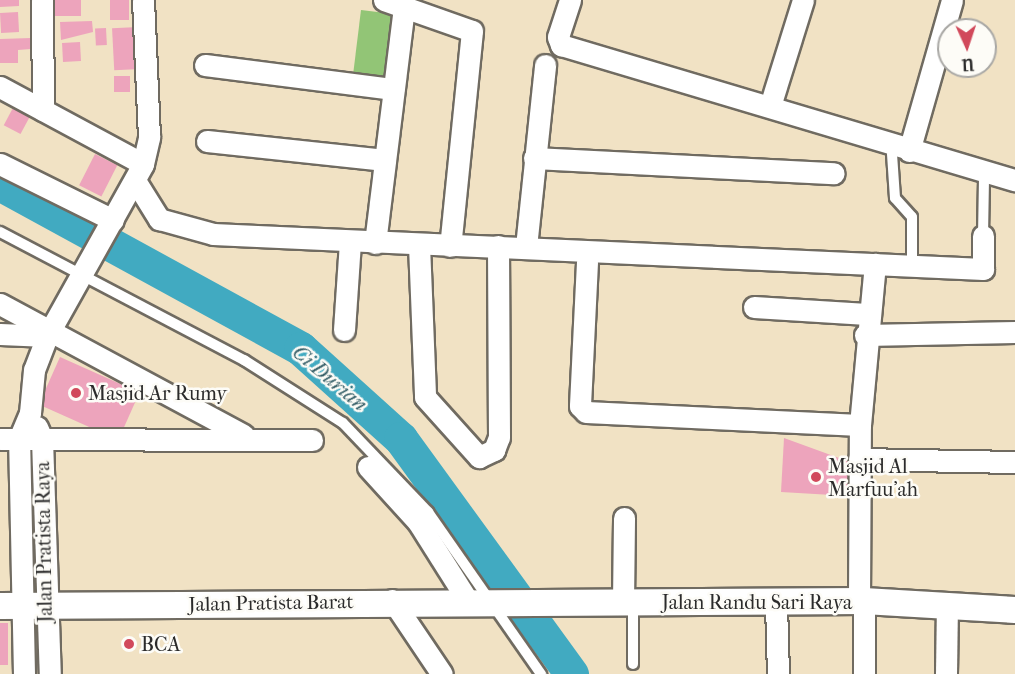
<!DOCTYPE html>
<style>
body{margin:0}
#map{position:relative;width:1015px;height:674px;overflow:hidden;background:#f1e2c4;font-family:"IM FELL French Canon",serif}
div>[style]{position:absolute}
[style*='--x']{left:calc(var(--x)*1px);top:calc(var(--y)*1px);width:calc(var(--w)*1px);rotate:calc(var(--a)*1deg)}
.green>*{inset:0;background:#92c576;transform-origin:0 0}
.river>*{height:34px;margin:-17px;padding:0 17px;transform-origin:17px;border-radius:17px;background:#41aac1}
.building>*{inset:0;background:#eda4bc;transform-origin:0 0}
.roads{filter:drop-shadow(2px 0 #706b61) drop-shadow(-2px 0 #706b61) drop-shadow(0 2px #706b61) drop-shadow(0 -2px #706b61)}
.service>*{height:10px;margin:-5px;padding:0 5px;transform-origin:5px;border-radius:5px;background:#fff}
.minor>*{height:21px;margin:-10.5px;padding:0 10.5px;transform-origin:10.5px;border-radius:10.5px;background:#fff}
.tertiary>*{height:26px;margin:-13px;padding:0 13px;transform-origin:13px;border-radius:13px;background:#fff}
.dots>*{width:16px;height:16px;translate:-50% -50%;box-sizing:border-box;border:3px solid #fdfcf7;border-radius:50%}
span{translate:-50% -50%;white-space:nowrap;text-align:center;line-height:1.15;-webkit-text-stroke:5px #fdfcf7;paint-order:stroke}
.poi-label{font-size:20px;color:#2b2b2b}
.left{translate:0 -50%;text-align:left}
.street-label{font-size:20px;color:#2b2b2b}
.water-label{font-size:21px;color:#345e67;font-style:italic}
.north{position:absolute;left:937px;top:18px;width:60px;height:60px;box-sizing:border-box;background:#fdfcf7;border:2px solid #a9a8a5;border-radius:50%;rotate:177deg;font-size:16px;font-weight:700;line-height:24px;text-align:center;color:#2b2b2b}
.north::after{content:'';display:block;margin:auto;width:21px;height:27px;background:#d1495b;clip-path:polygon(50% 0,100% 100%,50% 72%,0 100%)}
</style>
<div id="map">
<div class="green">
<div style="left:361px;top:10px;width:31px;height:67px;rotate:7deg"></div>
</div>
<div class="river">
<div style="--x:0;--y:184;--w:343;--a:28.7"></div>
<div style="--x:301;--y:349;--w:135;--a:42"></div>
<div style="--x:401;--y:439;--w:291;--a:54"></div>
</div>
<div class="building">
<div style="clip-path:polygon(0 0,19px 0,19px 6px,0 7px)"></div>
<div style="left:52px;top:0;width:29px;height:16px"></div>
<div style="left:110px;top:0;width:19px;height:20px"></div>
<div style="left:18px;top:12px;width:20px;height:18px;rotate:87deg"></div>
<div style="clip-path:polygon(92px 21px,93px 32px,61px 40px,60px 22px)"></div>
<div style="left:138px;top:27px;width:42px;height:26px;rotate:87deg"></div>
<div style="left:106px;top:28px;width:17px;height:11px;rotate:87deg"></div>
<div style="clip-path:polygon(31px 38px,31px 49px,18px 50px,18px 63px,0 63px,0 39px)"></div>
<div style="left:80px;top:42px;width:19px;height:18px;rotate:87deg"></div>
<div style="left:114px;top:76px;width:16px;height:16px"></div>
<div style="left:15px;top:104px;width:19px;height:24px;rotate:28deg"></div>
<div style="left:95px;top:154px;width:25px;height:35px;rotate:27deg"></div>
<div style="left:60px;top:357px;width:87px;height:52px;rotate:24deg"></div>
<div style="clip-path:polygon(784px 438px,850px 462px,849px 496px,781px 492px)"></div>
<div style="left:0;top:623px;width:8px;height:42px"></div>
</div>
<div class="roads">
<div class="service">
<div style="--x:892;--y:154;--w:44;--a:86.1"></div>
<div style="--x:895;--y:198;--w:25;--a:48"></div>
<div style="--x:912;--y:217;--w:50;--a:90"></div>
<div style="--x:0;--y:232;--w:276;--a:27.7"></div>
<div style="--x:244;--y:360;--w:117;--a:32.5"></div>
<div style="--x:343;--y:423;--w:123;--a:46.3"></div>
<div style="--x:428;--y:512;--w:198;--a:55.1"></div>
<div style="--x:983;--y:236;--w:56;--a:-89"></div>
<div style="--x:633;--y:664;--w:62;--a:-90"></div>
</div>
<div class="minor">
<div style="--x:42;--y:0;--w:110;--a:89.5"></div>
<div style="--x:384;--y:0;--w:93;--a:19.4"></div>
<div style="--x:472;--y:31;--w:216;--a:95.8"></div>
<div style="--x:570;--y:0;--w:39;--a:108"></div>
<div style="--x:558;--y:37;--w:9;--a:69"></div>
<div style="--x:561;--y:45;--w:474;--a:16.6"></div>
<div style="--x:205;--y:65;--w:190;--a:7.3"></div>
<div style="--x:0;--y:87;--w:162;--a:28.3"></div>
<div style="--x:770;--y:106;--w:111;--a:-72.7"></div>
<div style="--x:207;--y:141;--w:179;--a:6.1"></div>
<div style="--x:909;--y:151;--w:157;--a:-74.1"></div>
<div style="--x:534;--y:158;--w:300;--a:2.9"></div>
<div style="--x:0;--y:164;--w:126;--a:26.4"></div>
<div style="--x:136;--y:182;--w:44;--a:58.1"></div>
<div style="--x:159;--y:219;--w:56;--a:15.5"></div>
<div style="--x:213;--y:234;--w:771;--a:2.6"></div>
<div style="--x:983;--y:269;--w:33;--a:-90"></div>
<div style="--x:375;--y:243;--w:238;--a:-83"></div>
<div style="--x:419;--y:245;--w:152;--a:87.7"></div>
<div style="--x:425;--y:397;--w:81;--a:48"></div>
<div style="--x:479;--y:457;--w:17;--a:-25"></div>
<div style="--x:494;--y:450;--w:14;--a:-69"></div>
<div style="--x:499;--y:437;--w:191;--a:-90.3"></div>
<div style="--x:526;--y:247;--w:183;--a:-84"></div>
<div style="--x:587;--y:262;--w:144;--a:92.8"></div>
<div style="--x:580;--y:406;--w:8;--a:45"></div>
<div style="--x:586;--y:412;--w:274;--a:2.7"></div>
<div style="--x:0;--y:304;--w:276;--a:28.3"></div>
<div style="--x:754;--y:307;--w:113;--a:3.5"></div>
<div style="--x:344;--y:330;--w:88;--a:-86.1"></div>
<div style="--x:0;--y:334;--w:47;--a:2.4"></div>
<div style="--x:865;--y:335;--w:150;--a:-1.1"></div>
<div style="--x:37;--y:427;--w:13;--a:67"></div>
<div style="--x:42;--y:439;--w:235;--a:88.1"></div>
<div style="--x:0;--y:439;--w:312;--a:0.2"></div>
<div style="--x:859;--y:459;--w:156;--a:1.1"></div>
<div style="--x:368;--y:467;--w:74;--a:47.7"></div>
<div style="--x:418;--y:522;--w:93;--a:57.7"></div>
<div style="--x:392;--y:600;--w:89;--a:56"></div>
<div style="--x:864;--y:601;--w:73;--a:90"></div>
<div style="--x:623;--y:602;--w:84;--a:-89.3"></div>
<div style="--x:859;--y:602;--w:177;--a:-89.7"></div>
<div style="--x:860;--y:425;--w:162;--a:-84.7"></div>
<div style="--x:776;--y:603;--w:71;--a:88.4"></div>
<div style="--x:24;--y:674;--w:235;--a:-91.2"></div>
<div style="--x:19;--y:439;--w:28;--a:-67"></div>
<div style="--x:30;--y:413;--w:43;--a:-84.7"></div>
<div style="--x:34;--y:370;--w:36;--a:-69"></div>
<div style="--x:47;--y:336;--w:197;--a:-60.8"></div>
<div style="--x:143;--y:164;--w:28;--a:-77"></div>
<div style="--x:149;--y:137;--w:137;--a:-92.5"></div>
<div style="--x:946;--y:674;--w:68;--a:-89.2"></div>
</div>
<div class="tertiary">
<div style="--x:0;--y:606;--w:864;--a:-0.33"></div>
<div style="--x:864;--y:601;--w:151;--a:3.4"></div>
</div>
</div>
<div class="dots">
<div style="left:76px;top:393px;background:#d1495b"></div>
<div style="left:816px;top:477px;background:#d1495b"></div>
<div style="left:129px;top:644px;background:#d1495b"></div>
</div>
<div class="poi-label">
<span class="left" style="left:88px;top:393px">Masjid Ar Rumy</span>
<span class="left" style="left:828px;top:478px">Masjid Al<br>Marfuu'ah</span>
<span class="left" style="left:141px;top:644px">BCA</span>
</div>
<div class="street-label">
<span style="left:44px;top:542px;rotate:-91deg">Jalan Pratista Raya</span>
<span style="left:757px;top:602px">Jalan Randu Sari Raya</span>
<span style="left:271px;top:603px;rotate:-1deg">Jalan Pratista Barat</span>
</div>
<div class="water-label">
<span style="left:330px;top:378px;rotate:40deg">Ci Durian</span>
</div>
<div class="north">U</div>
</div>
